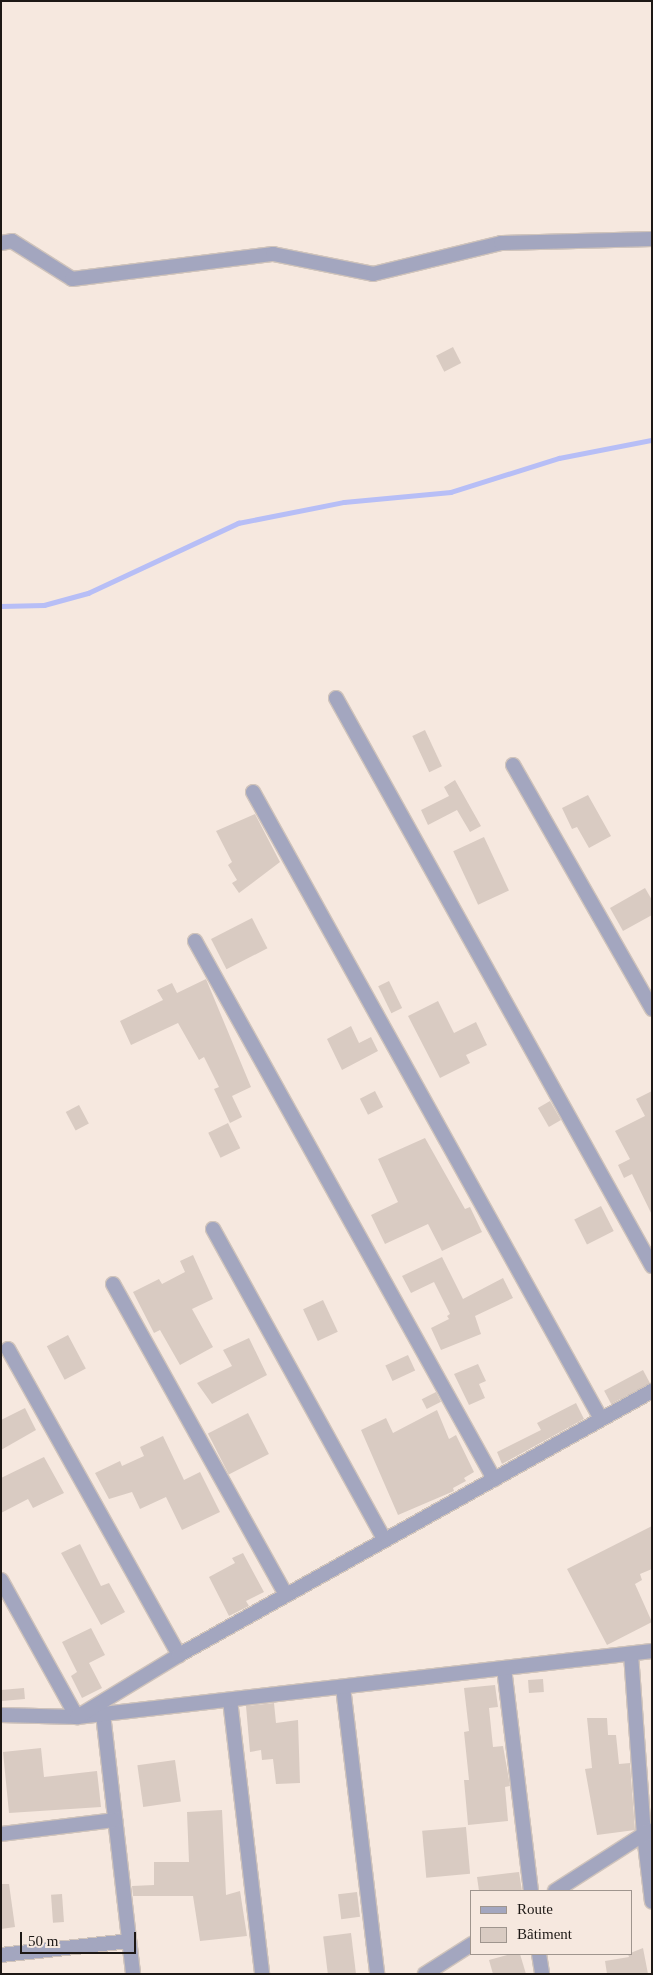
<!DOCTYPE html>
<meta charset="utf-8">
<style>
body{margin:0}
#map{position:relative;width:653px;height:1975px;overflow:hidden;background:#f6e8df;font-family:Georgia,serif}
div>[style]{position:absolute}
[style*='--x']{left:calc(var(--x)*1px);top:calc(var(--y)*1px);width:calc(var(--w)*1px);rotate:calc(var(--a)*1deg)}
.stream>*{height:4.5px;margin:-2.25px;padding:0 2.25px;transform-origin:2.25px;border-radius:2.25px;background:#b7bef6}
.building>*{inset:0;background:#d9cbc2;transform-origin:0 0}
.roads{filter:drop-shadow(1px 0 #cfc3bb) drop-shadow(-1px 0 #cfc3bb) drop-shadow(0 1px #cfc3bb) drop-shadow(0 -1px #cfc3bb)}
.minor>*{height:14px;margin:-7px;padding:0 7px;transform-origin:7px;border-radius:7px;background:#a3a6bf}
span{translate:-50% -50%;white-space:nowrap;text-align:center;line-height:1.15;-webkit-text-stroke:5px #f6e8df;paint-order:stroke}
.frame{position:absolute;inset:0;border:2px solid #1d1815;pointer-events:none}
.legend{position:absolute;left:470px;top:1890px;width:162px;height:65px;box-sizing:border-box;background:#f6e8df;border:1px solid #9f958e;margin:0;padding:6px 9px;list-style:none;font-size:15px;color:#1d1815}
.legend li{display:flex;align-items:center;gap:10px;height:25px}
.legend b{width:25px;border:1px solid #9f958e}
.scale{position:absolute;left:20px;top:1932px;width:116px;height:22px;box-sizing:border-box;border:2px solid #1d1815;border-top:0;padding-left:6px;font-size:15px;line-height:18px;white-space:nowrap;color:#1d1815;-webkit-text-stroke:4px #f6e8df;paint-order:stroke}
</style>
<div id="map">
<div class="stream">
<div style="--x:1;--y:606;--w:43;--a:-1.3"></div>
<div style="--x:44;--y:605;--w:46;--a:-15.3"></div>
<div style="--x:88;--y:593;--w:166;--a:-25"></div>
<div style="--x:238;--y:523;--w:108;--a:-11.2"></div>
<div style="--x:344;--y:502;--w:107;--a:-5.3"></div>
<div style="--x:451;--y:492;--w:113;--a:-17.5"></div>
<div style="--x:559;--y:458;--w:95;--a:-11"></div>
</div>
<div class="building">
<div style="left:453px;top:347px;width:18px;height:19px;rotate:63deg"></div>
<div style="left:425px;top:730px;width:40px;height:14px;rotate:65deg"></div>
<div style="clip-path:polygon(455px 780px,481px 826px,470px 832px,457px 810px,428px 825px,421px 810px,449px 796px,444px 787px)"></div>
<div style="clip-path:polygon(588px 795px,611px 836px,589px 848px,577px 827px,572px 829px,562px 808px)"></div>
<div style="clip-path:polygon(255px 814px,280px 862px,239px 893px,232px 883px,237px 880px,228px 865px,232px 862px,216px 831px)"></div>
<div style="left:484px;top:837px;width:59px;height:34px;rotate:65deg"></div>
<div style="clip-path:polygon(645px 888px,652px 900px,652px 915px,623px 931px,610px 908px)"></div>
<div style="left:252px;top:918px;width:34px;height:46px;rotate:63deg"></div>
<div style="clip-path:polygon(206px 979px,251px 1087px,232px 1096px,242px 1117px,230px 1123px,214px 1089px,219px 1087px,204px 1057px,199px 1060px,178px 1023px,131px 1045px,120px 1021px,163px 1000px,157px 990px,172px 983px,177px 993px)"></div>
<div style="left:389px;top:981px;width:30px;height:12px;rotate:64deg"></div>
<div style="clip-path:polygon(438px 1001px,454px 1033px,476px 1022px,487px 1045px,466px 1055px,470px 1063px,440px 1078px,408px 1016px)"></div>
<div style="clip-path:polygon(351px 1026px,359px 1043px,371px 1037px,378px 1051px,342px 1070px,327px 1039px)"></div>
<div style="left:375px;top:1091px;width:18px;height:17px;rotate:63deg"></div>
<div style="clip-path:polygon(652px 1091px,652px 1215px,632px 1174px,624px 1178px,618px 1165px,630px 1159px,615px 1131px,645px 1116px,636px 1099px)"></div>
<div style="left:550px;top:1101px;width:22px;height:14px;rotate:60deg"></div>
<div style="left:79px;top:1105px;width:21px;height:15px;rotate:62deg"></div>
<div style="left:228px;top:1123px;width:28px;height:22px;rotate:64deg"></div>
<div style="clip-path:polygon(425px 1138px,465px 1209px,470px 1207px,482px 1232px,442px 1251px,428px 1224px,385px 1244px,371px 1215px,398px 1202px,378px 1159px)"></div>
<div style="left:601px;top:1206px;width:28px;height:30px;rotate:63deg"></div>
<div style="clip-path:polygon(193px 1255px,213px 1299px,192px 1309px,213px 1347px,180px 1365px,160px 1330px,154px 1333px,133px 1292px,159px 1279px,162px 1284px,185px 1272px,180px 1261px)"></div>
<div style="clip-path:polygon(442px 1257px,463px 1299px,503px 1278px,513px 1298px,475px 1316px,481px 1334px,441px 1350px,431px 1328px,449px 1319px,447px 1316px,450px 1314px,434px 1282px,411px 1293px,402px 1276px)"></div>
<div style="left:323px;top:1300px;width:35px;height:22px;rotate:65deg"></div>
<div style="left:68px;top:1335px;width:38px;height:24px;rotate:62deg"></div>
<div style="clip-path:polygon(249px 1338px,267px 1375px,212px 1404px,197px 1383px,232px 1366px,223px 1350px)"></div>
<div style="left:408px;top:1355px;width:17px;height:25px;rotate:65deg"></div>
<div style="clip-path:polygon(478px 1364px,486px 1381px,479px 1384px,485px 1398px,469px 1405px,454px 1374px)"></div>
<div style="left:643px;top:1370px;width:15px;height:44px;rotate:62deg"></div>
<div style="left:436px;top:1392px;width:11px;height:16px;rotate:63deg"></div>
<div style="clip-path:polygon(576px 1403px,584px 1419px,502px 1464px,497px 1452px,541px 1430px,537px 1423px)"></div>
<div style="clip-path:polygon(25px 1408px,36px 1430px,1px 1450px,1px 1420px)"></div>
<div style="clip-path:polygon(437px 1410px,449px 1439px,456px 1435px,474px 1472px,464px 1478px,466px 1481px,453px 1488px,454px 1491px,398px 1515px,361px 1430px,386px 1418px,393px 1433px)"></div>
<div style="left:248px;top:1413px;width:46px;height:45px;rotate:63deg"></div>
<div style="clip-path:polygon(163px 1436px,184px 1480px,200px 1472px,220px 1512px,182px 1530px,166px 1497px,140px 1509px,132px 1492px,109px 1499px,95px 1473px,120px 1461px,122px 1466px,144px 1456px,140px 1447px)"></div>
<div style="clip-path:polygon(44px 1457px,64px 1493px,33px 1508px,28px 1499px,1px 1513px,1px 1478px)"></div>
<div style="clip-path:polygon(652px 1526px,652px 1569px,640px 1574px,642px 1580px,635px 1584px,652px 1622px,607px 1645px,567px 1569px)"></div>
<div style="clip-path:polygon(80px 1544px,101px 1586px,109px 1583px,125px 1612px,101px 1625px,61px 1553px)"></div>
<div style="clip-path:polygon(243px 1553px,264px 1592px,246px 1601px,249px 1606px,229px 1616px,209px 1577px,235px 1563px,232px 1558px)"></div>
<div style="clip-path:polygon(91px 1628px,105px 1655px,89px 1663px,102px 1688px,82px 1698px,71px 1676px,77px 1672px,62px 1642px)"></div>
<div style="left:543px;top:1679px;width:13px;height:15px;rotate:86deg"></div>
<div style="clip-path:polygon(495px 1685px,498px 1707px,489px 1708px,493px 1747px,503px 1746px,508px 1774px,510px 1786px,505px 1787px,508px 1821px,468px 1825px,464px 1780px,469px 1780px,464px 1732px,469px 1731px,464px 1688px)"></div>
<div style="left:24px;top:1688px;width:11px;height:23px;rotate:85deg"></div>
<div style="clip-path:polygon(274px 1703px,276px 1723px,298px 1720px,300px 1783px,276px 1784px,273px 1759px,262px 1760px,261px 1750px,250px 1752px,246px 1706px)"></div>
<div style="clip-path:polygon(587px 1718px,607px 1718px,608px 1735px,616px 1735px,619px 1764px,630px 1763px,635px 1830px,597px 1835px,585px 1769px,592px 1768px)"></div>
<div style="clip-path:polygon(41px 1748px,44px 1777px,97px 1771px,101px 1807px,9px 1813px,3px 1752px)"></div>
<div style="left:175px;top:1760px;width:42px;height:38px;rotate:82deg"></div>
<div style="clip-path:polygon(222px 1810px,226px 1895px,240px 1891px,247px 1936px,200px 1941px,193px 1896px,133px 1896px,132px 1886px,154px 1885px,154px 1862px,189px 1862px,187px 1812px)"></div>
<div style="left:466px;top:1827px;width:47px;height:44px;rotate:85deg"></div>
<div style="clip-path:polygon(519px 1872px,522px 1891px,479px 1891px,477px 1877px)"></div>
<div style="clip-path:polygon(1px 1884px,9px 1884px,15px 1927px,1px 1929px)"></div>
<div style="left:357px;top:1892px;width:25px;height:19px;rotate:83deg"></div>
<div style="left:62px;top:1894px;width:28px;height:11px;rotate:86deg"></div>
<div style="left:351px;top:1933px;width:41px;height:28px;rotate:83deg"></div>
<div style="clip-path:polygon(643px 1948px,648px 1974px,607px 1974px,605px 1961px,629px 1957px,628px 1954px)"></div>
<div style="clip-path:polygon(511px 1954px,520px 1954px,526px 1974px,493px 1974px,489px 1960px)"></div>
</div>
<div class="roads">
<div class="minor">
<div style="--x:1;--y:243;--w:11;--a:-10"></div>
<div style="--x:12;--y:241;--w:71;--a:32.3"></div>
<div style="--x:72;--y:279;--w:203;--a:-7.1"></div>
<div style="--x:273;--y:254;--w:102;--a:11.3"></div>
<div style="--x:373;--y:274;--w:132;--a:-13.6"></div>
<div style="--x:501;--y:243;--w:151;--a:-1.5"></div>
<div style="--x:336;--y:698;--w:650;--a:60.91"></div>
<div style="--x:513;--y:765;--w:281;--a:60.3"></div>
<div style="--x:253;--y:792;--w:717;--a:60.97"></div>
<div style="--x:195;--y:941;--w:616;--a:60.94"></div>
<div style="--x:213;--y:1229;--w:355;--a:61.1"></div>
<div style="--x:113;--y:1284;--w:356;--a:60.9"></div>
<div style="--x:8;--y:1349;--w:351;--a:60.8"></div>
<div style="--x:1;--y:1580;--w:157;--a:61"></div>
<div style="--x:631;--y:1654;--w:181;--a:85.9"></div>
<div style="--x:644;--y:1835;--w:67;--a:83.2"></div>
<div style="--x:504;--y:1668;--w:225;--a:83.1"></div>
<div style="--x:343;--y:1687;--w:289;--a:83.2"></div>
<div style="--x:230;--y:1700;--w:276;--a:83.3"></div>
<div style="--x:103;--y:1714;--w:262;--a:83.4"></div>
<div style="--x:1;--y:1715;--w:76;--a:1.5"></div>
<div style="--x:77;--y:1717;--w:579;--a:-6.55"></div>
<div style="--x:77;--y:1717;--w:119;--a:-31.3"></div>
<div style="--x:179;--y:1655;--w:542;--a:-29.17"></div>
<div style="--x:1;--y:1834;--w:115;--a:-7"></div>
<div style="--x:555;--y:1891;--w:112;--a:-32.6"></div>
<div style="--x:539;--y:1954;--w:20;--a:81"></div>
<div style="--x:1;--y:1955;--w:129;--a:-6.2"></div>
<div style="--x:425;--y:1974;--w:56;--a:-32.6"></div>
</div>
</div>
<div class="frame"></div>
<ul class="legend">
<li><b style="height:6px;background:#a3a6bf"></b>Route</li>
<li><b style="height:14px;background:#d9cbc2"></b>Bâtiment</li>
</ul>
<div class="scale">50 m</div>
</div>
